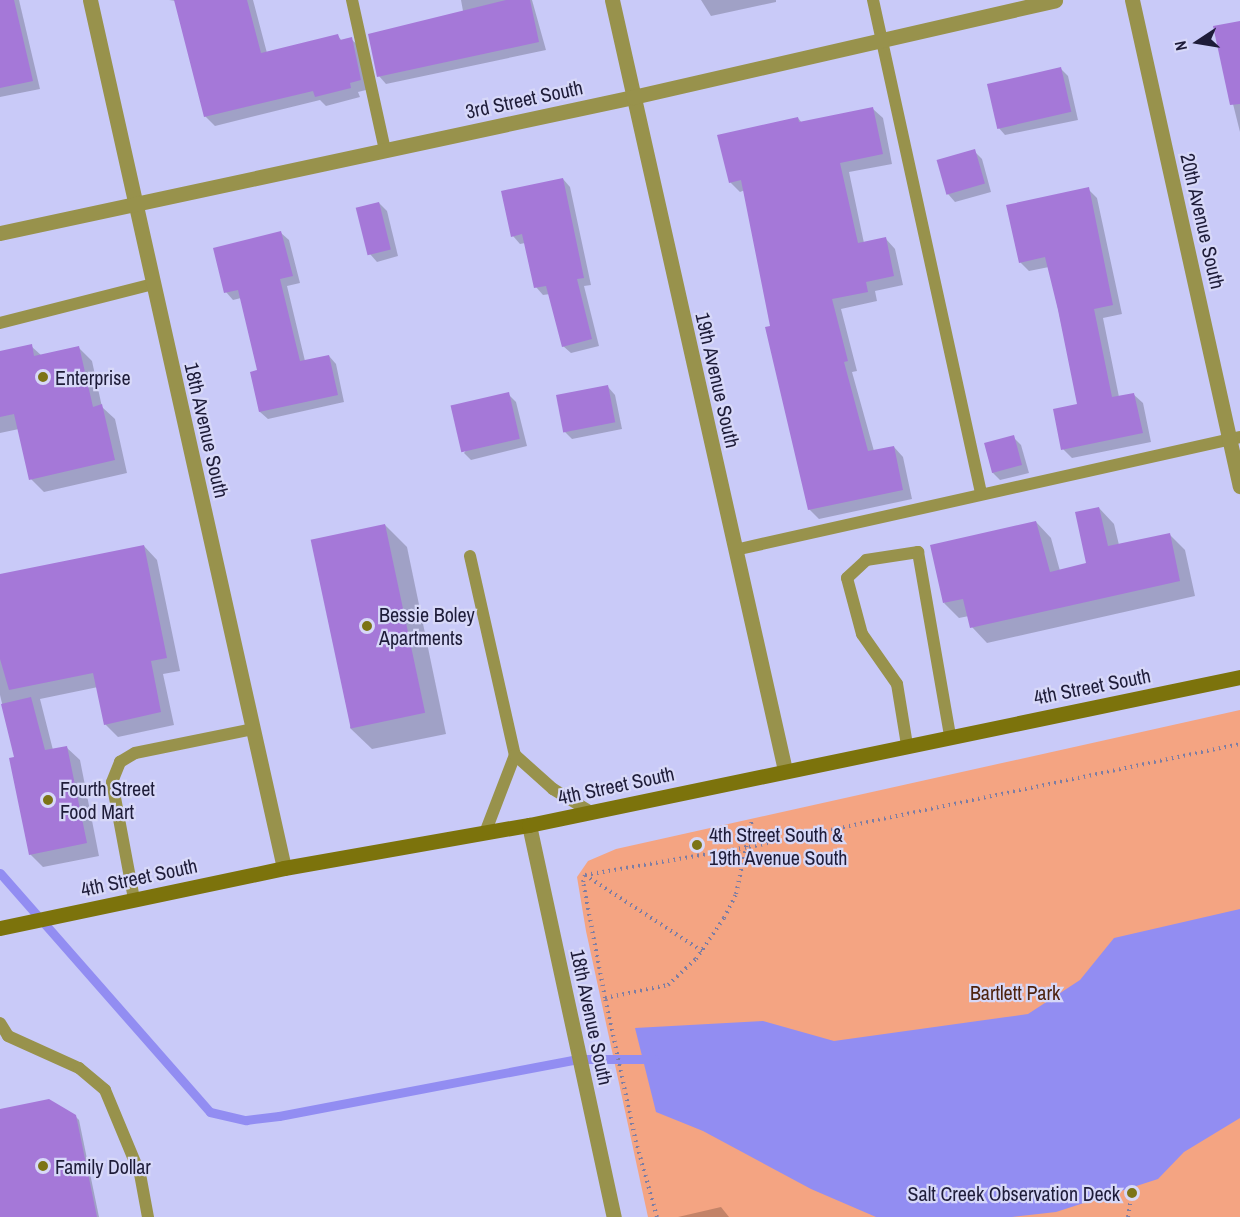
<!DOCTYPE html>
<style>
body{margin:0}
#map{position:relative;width:1240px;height:1217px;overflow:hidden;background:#c9caf8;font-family:"Archivo Narrow",sans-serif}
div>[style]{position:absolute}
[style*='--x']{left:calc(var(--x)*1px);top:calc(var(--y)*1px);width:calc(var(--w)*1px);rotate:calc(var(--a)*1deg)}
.green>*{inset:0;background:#f4a482}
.water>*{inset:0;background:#928df2}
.shadow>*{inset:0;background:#0003}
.stream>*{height:9px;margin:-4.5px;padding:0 4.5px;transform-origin:4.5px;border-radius:4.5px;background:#928df2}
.building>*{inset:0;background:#a578d8;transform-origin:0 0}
.path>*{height:4px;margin-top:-2px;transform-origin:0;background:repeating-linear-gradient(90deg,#7d7da3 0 1.5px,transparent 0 6px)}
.service>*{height:12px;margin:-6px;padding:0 6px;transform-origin:6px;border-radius:6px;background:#98924c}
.minor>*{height:15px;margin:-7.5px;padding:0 7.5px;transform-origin:7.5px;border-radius:7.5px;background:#98924c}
.tertiary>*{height:15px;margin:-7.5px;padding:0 7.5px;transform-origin:7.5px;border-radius:7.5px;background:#98924c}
.secondary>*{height:15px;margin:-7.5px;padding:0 7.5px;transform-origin:7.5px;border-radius:7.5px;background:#7c730c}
.dots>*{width:16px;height:16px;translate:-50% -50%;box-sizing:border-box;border:3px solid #d7d8f8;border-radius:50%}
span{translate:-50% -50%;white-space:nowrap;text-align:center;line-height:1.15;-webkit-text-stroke:4.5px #d7d8f8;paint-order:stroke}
.street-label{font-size:20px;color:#1e1c39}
.poi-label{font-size:20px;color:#1e1c39}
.left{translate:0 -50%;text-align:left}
.right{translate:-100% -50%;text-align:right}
.park-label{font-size:20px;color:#4d230f}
.north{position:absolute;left:1168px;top:12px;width:60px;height:60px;-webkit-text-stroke:4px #d7d8f8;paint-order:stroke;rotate:258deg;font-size:16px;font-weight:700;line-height:24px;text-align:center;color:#1e1c39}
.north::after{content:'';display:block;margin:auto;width:21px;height:27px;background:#1e1c39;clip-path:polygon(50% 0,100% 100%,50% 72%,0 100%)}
</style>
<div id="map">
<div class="green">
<div style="clip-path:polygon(1240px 710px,1240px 1217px,648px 1217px,586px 931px,577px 877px,588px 861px,616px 849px)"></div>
</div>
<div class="water">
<div style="clip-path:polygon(1240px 909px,1240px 1118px,1184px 1152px,1158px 1179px,1056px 1212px,1012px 1217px,876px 1217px,811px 1189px,703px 1131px,656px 1112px,635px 1028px,763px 1021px,834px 1041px,1028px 1014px,1080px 980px,1114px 938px)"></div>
</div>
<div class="shadow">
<div style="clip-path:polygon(0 0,19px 0,40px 89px,0 97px)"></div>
<div style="clip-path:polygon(169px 0,253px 0,267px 53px,338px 36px,342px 41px,351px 39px,361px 48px,370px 89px,358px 92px,360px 97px,326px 106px,320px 100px,215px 126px,205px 116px,176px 1px)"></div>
<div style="clip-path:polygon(461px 0,532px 0,546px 50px,386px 84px,379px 76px,463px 11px)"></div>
<div style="clip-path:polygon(701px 0,776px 0,776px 2px,711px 16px)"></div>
<div style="clip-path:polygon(1240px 22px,1240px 132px,1214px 28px)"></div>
<div style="clip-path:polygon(1061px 69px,1068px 76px,1078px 120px,1005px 135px,998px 127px)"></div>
<div style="clip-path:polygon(873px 109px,883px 118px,892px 164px,849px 172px,864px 243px,886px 239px,895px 249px,903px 285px,875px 291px,877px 301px,841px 309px,857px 371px,852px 372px,874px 451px,894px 447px,903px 457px,912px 499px,819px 519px,809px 509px,745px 190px,740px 192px,730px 182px,798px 118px,802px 123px)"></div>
<div style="clip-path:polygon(974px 151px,982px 159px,991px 192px,955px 202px,948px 194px)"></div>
<div style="clip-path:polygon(563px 179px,570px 187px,591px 285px,584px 286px,599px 346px,571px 353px,563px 346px,550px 294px,543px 295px,536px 287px,525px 243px,520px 244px,513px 236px)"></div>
<div style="clip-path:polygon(1088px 189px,1097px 198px,1122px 314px,1103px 318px,1119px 397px,1133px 394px,1143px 403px,1151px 442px,1072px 458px,1063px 449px,1079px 405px,1049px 267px,1029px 271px,1020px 262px)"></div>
<div style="clip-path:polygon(379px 203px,387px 211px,398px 256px,377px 262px,370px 254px)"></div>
<div style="clip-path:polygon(281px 233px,289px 240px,300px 283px,287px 286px,305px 361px,329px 356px,336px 364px,344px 402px,268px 419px,260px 412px,259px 371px,241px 298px,233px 300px,226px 292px)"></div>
<div style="clip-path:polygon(31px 346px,42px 356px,79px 348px,92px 361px,102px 407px,115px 419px,127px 473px,44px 492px,31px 479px,19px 429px,0 433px,0 352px)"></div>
<div style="clip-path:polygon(608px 387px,615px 395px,622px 429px,572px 439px,564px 431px)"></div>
<div style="clip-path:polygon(508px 394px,516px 402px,527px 446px,471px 460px,464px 453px)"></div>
<div style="clip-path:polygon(1013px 437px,1021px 445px,1029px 473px,1000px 480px,992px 472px)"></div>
<div style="clip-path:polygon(1099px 508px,1114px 524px,1119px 545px,1169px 534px,1185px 550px,1195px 596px,987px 643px,972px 627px,969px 616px,959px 618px,944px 603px,1036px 522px,1051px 538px,1060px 571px,1087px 565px)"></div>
<div style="clip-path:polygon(385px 525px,407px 547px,446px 734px,372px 749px,350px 728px)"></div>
<div style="clip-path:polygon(144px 546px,157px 560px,180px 671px,163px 674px,174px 725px,118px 737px,105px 724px,98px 687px,40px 699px,53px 750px,66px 747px,80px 760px,99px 856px,43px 867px,30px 854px,15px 758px,0 695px,0 575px)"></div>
<div style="clip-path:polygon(0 1111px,75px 1116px,79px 1120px,99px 1217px,0 1217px)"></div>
<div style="clip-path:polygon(721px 1207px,729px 1217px,678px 1217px)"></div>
</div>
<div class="stream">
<div style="--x:0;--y:873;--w:318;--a:48.7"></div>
<div style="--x:210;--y:1112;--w:37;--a:13"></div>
<div style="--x:246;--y:1120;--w:33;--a:-7"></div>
<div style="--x:279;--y:1116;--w:303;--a:-10.8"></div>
<div style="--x:577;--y:1059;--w:77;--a:0"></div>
</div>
<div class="building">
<div style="clip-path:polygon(0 0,14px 0,33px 81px,0 88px)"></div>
<div style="clip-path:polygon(174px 0,247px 0,261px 53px,338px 34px,340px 40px,352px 37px,361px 80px,350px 83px,351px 88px,315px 97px,313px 91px,204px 117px)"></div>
<div style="clip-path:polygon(506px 0,530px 0,539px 42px,377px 77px,368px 34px)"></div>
<div style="clip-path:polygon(1240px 21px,1240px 104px,1230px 105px,1213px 26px)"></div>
<div style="left:1061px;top:67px;width:46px;height:76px;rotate:77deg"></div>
<div style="clip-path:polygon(873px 107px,883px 154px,840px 163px,858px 243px,886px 237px,894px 276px,866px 282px,868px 292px,832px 299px,848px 361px,844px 362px,868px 451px,894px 446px,903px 490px,808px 510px,765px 327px,770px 326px,741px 180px,729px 183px,717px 135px,798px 117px,799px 122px)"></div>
<div style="left:975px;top:149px;width:36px;height:40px;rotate:74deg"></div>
<div style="clip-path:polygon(563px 178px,584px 278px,577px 279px,592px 339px,562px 347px,546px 286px,534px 288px,522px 234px,511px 237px,501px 191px)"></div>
<div style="clip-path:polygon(1089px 187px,1113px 305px,1094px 309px,1112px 397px,1134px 393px,1143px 433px,1061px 450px,1053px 409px,1077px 404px,1058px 310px,1045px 257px,1019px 263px,1006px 205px)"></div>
<div style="left:379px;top:202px;width:49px;height:24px;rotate:76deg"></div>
<div style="clip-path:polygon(281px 231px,293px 276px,280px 279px,300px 361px,329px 355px,338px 395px,259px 412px,250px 372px,257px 370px,238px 290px,224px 293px,213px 248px)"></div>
<div style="clip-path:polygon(32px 344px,34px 356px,79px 346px,93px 407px,102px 404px,115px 460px,29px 480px,14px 414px,0 417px,0 351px)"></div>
<div style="left:608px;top:385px;width:38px;height:53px;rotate:79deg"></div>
<div style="left:509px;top:392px;width:48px;height:60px;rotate:77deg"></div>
<div style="left:1014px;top:435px;width:31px;height:31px;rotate:75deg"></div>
<div style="clip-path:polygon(1099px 507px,1108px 546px,1170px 533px,1180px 581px,970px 628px,963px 599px,943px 603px,930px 545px,1036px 521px,1050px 572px,1086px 563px,1075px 512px)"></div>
<div style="left:385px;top:524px;width:193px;height:76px;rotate:78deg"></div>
<div style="clip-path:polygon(144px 545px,167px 658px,151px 661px,161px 712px,104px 725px,93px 673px,9px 690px,0 659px,0 574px)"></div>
<div style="clip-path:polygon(31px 697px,45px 750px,67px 746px,87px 843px,29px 855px,9px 758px,14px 757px,1px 704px)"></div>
<div style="clip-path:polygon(49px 1099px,76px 1115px,97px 1217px,0 1217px,0 1109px)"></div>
</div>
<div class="path">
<div style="--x:585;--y:875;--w:166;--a:-9.7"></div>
<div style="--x:749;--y:847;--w:502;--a:-11.85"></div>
<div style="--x:605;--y:998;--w:64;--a:-11.7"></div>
<div style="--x:668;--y:985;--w:38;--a:-43"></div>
<div style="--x:696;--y:959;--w:50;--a:-55.7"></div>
<div style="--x:724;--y:918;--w:27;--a:-63"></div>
<div style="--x:736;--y:894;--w:76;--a:-77.8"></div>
<div style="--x:657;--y:1217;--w:78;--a:-105.6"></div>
<div style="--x:636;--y:1142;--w:147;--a:-102.1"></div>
<div style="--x:605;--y:998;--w:118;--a:-100.7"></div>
<div style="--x:583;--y:882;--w:7;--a:-74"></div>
<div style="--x:585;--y:875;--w:140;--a:33"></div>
<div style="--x:1128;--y:1217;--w:24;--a:-81"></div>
</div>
<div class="service">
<div style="--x:352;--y:0;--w:154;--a:77.6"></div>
<div style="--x:873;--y:0;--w:505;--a:77.64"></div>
<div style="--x:0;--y:323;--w:158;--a:-14.3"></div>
<div style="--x:735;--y:550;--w:517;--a:-12.61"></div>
<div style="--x:470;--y:556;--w:204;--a:77.3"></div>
<div style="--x:907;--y:745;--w:62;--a:-99.3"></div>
<div style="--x:897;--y:684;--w:61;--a:-125"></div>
<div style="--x:862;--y:634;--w:58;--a:-105"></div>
<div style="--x:847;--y:578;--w:26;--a:-43"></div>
<div style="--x:866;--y:560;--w:53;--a:-8.7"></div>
<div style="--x:918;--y:552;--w:187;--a:80.1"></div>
<div style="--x:485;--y:833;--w:84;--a:-69"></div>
<div style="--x:515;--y:755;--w:51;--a:41.8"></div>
<div style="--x:553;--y:789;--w:44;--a:31.2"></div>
<div style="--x:134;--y:899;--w:119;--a:-100.6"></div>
<div style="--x:112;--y:782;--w:22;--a:-68"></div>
<div style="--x:120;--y:762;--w:17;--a:-31"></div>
<div style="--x:135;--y:753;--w:120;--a:-11.5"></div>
<div style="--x:0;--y:1023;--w:15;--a:58"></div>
<div style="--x:8;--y:1036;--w:78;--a:24.3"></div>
<div style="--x:79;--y:1068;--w:34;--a:40"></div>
<div style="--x:105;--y:1090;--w:91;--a:67.4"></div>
<div style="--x:140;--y:1174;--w:44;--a:79.5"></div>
</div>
<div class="minor">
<div style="--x:90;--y:0;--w:889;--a:77.4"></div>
<div style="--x:612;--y:0;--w:789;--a:77.34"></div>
<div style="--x:1132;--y:0;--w:498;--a:77.5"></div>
</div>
<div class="tertiary">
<div style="--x:0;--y:233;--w:647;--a:-12.13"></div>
<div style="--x:633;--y:97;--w:433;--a:-12.9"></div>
<div style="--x:529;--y:825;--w:401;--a:77.8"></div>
</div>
<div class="secondary">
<div style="--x:0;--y:928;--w:290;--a:-11.9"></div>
<div style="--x:284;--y:868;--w:249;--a:-10"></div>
<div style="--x:529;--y:825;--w:726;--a:-11.76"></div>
</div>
<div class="dots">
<div style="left:43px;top:377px;background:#7c7416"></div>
<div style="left:367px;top:626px;background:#7c7416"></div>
<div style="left:48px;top:800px;background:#7c7416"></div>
<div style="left:697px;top:845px;background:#7c7416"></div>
<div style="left:43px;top:1166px;background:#7c7416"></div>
<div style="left:1132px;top:1193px;background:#7c7416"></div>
</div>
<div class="street-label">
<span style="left:524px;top:99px;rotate:-12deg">3rd Street South</span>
<span style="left:1203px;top:221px;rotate:77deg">20th Avenue South</span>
<span style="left:718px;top:380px;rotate:77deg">19th Avenue South</span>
<span style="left:207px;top:430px;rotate:77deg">18th Avenue South</span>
<span style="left:1092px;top:686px;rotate:-11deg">4th Street South</span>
<span style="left:616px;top:785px;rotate:-12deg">4th Street South</span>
<span style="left:139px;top:877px;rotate:-12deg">4th Street South</span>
<span style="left:592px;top:1017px;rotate:78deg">18th Avenue South</span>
</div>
<div class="poi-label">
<span class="left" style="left:55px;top:377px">Enterprise</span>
<span class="left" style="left:379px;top:626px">Bessie Boley<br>Apartments</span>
<span class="left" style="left:60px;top:800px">Fourth Street<br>Food Mart</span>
<span class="left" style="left:709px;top:846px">4th Street South &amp;<br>19th Avenue South</span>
<span class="left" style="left:55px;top:1166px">Family Dollar</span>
<span class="right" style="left:1120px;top:1193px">Salt Creek Observation Deck</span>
</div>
<div class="park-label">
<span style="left:1015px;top:992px">Bartlett Park</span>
</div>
<div class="north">N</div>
</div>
